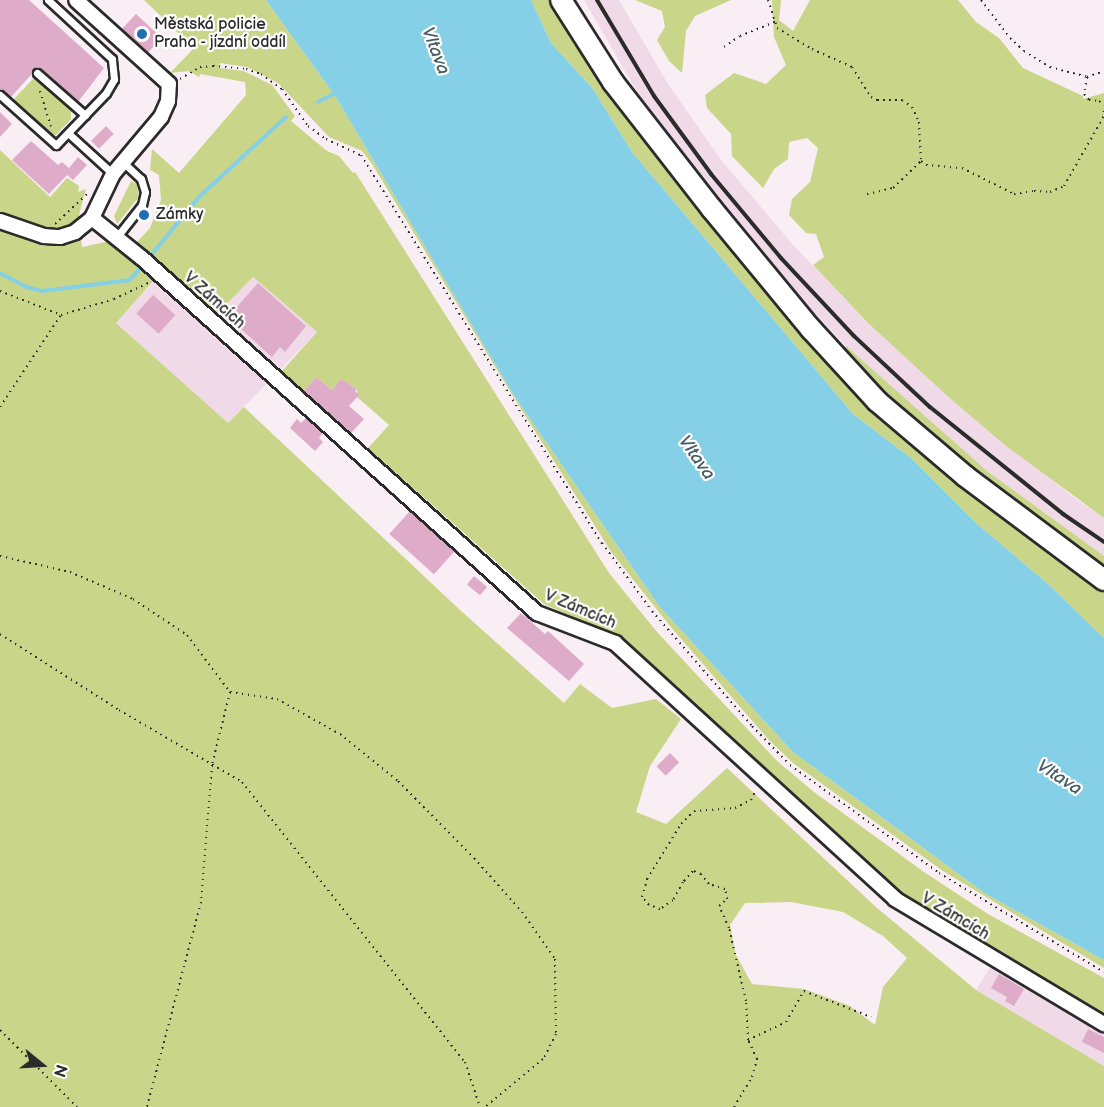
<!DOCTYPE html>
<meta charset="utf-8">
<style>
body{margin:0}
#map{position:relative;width:1104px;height:1107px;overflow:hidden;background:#f8eef4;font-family:"Balsamiq Sans",sans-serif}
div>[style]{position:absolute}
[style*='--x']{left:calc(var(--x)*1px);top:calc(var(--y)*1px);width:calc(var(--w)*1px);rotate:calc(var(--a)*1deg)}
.built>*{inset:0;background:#f0dae7}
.green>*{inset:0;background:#c9d588}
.water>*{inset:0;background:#85d0e6}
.stream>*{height:4px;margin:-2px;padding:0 2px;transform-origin:2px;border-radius:2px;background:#85d0e6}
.building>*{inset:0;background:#deabc9;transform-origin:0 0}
.path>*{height:2px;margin-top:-1px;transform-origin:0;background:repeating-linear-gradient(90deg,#2b2b2b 0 1.5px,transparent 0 6px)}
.roads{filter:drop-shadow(2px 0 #2b2b2b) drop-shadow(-2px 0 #2b2b2b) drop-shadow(0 2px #2b2b2b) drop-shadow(0 -2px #2b2b2b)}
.lane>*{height:7px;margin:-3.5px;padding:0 3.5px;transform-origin:3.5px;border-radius:3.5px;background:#fff}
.street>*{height:14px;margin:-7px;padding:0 7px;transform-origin:7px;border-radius:7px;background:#fff}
.secondary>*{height:20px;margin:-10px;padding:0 10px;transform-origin:10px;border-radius:10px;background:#fff}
.rail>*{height:4px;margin:-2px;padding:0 2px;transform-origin:2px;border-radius:2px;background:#2b2b2b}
.dots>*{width:16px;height:16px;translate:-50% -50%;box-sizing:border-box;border:3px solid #fff;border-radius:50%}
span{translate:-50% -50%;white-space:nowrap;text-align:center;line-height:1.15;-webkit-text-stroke:4.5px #fff;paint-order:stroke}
.poi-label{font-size:16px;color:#2b2b2b}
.left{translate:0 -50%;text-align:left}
.street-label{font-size:16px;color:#2b2b2b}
.water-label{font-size:18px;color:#465d63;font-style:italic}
.north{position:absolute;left:12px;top:1035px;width:60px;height:60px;-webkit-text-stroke:4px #fff;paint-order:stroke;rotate:108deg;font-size:16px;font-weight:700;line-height:24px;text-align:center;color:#2b2b2b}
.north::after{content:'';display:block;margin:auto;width:21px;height:27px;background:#2b2b2b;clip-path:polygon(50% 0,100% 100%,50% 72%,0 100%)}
</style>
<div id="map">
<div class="built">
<div style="clip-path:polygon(584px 0,619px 0,668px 84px,722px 161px,794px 246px,868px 323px,944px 393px,1073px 497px,1104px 518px,1104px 556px,987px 471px,923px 416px,846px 346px,771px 267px,699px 179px,643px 102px)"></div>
<div style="clip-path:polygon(166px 268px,217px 314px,253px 277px,317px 332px,228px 423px,116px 323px)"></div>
<div style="clip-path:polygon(992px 964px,1104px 1029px,1104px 1066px,976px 990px)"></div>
</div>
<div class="green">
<div style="clip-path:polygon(144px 0,266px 0,335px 96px,513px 394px,659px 606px,793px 752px,986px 894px,1104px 960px,1104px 968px,943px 871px,793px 763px,768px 739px,670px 626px,612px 553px,516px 401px,372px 164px,362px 151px,329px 137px,278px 83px,247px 67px,220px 63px,219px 68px,244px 71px,272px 85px,295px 116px,291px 121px,327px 151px,339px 156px,353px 173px,355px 172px,609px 573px,657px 632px,777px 761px,814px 792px,924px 872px,988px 914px,1104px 978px,1104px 1015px,897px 892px,621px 638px,544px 604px,368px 448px,389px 425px,357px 397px,357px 389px,341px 379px,332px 390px,316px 377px,303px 392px,281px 372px,317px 332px,253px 277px,217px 314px,137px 242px,150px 228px,161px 200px,159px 175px,150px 170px,152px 149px,179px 173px,246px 95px,245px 82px,200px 74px,199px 77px,189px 71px,170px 73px,194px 48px)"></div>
<div style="clip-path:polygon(531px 0,551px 0,605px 88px,704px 215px,804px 335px,885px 422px,1079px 572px,1104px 587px,1104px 638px,1048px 584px,976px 523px,912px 459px,853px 414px,632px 152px,593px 89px,551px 43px)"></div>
<div style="clip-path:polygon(635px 0,731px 0,695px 16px,686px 31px,682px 73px,669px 61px,657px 40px,665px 27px,662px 11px)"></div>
<div style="clip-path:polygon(772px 0,781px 0,779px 20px,793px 31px,810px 0,958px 0,976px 22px,999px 38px,1023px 68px,1083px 96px,1083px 99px,1104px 93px,1104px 518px,1006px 446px,944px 393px,868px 323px,813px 265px,824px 257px,816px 234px,806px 233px,789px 215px,792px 199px,810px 182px,818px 148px,807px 138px,789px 142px,788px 159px,774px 169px,763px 188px,732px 156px,731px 134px,707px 108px,705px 95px,734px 73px,766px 84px,786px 65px,774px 37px)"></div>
<div style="clip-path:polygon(34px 78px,71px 111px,71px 119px,56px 135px,48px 134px,12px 101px)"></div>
<div style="clip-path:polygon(evenodd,0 150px,50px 197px,67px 178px,79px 186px,78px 192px,86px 189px,79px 215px,82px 247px,110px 241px,155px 279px,116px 323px,228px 423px,244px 407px,460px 610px,564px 703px,580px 684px,612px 708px,656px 699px,681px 719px,650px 766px,636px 812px,666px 824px,727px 768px,877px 908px,976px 990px,1104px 1066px,1104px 1107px,0 1107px,0 150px,791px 902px,843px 912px,883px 936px,907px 958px,883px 987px,875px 1025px,850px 1006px,804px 989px,752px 984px,736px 955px,730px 925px,745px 903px,791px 902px)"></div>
<div style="clip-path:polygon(131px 181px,137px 184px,139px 197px,117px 224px,114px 216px)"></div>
<div style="clip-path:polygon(846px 346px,987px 471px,1104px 556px,1104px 571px,903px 415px,840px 352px)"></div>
</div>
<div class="water">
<div style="clip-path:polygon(266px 0,531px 0,551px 43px,593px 89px,632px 152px,853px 414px,912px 459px,976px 523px,1048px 584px,1104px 638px,1104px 960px,986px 894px,793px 752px,659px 606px,513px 394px,335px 96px)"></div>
</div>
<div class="stream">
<div style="--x:318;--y:102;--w:22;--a:-27"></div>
<div style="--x:148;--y:259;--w:80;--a:-50.6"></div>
<div style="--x:199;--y:197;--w:118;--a:-42.6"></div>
<div style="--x:0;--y:273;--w:30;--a:28"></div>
<div style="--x:26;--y:287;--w:16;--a:14"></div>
<div style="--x:42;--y:291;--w:89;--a:-7.1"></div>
<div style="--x:130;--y:280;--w:20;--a:-49"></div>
</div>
<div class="building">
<div style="clip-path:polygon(0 0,29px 0,104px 68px,78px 102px,38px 67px,11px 97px,0 89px)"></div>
<div style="left:136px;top:14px;width:35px;height:21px;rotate:43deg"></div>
<div style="clip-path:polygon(0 112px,12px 124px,0 137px)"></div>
<div style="left:106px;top:126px;width:11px;height:21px;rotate:45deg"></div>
<div style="clip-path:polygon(31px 141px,58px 165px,62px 162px,69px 168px,78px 157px,87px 165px,73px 180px,67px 175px,49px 194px,12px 160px)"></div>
<div style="clip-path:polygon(258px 283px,306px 326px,285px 352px,280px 347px,272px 357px,228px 317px)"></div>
<div style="left:153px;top:295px;width:30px;height:25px;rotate:42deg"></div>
<div style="clip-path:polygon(316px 377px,332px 390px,341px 379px,357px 389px,355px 391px,359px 395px,349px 406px,364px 419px,351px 433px,304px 391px)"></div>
<div style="clip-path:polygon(306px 418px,323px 433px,319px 438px,323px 442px,315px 451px,290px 428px,297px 419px,301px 423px)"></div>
<div style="left:410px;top:511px;width:60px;height:31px;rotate:42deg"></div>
<div style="left:474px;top:576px;width:17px;height:11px;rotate:40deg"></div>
<div style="clip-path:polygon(521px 613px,545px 634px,548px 631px,584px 664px,569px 681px,507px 628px)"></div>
<div style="left:670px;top:753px;width:13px;height:19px;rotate:45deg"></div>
<div style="clip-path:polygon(999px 974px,1024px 989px,1014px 1006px,1005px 1001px,1007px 997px,991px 988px)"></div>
<div style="clip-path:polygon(1088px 1029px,1104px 1037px,1104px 1053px,1082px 1042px)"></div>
</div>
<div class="path">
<div style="--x:768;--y:0;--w:29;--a:72"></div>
<div style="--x:777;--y:28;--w:41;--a:31"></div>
<div style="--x:812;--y:49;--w:44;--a:24.2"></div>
<div style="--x:852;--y:67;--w:36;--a:58"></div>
<div style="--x:871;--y:97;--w:7;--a:27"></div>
<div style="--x:877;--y:100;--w:25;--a:0"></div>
<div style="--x:902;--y:100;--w:12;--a:35"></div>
<div style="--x:912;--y:107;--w:17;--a:65"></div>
<div style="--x:919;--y:122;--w:39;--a:87"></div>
<div style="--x:921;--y:161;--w:6;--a:39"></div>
<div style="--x:926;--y:165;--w:36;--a:5"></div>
<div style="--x:962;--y:168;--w:58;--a:26.6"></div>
<div style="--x:1014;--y:194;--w:20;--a:-9"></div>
<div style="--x:1034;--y:191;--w:16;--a:4"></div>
<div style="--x:1050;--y:192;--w:15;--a:-23"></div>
<div style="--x:1064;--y:186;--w:78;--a:-60.2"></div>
<div style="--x:1103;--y:118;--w:8;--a:-83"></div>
<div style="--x:981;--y:0;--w:48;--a:52.7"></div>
<div style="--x:1010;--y:38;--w:19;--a:43"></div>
<div style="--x:1024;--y:51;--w:31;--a:32"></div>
<div style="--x:1050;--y:67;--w:38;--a:15"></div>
<div style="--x:1087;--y:77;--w:18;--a:-19"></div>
<div style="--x:724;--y:47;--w:19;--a:-35"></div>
<div style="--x:740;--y:36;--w:38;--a:-22"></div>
<div style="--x:1087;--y:77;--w:17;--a:100"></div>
<div style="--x:1084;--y:94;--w:8;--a:50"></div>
<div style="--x:1089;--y:100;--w:10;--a:6"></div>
<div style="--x:1099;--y:101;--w:6;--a:39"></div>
<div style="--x:180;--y:79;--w:23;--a:-31"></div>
<div style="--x:200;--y:67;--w:13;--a:-4"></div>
<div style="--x:213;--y:66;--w:33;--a:5"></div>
<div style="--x:246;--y:69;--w:16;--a:18"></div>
<div style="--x:261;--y:74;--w:26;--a:36"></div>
<div style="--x:282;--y:89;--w:45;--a:54.9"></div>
<div style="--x:308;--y:126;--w:22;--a:36"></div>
<div style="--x:326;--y:139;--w:38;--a:25"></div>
<div style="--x:361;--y:155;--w:457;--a:58.2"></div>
<div style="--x:602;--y:543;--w:84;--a:53.7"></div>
<div style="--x:652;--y:611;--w:152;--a:49"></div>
<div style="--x:752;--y:726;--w:54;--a:45.7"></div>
<div style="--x:790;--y:765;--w:184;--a:35.9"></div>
<div style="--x:939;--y:873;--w:192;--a:31"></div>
<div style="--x:40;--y:91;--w:37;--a:73"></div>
<div style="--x:867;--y:194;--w:27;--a:-13"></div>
<div style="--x:893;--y:188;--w:39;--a:-44"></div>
<div style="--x:55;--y:224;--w:45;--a:-43.2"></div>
<div style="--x:0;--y:291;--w:66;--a:21.5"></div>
<div style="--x:61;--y:315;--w:55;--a:-16.8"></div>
<div style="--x:114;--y:299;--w:38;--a:-25"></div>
<div style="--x:0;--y:407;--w:110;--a:-56.5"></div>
<div style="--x:0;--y:556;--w:72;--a:12.9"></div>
<div style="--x:70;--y:572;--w:69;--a:23.2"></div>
<div style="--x:133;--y:599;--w:65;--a:33.7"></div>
<div style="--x:187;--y:635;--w:71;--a:53"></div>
<div style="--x:230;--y:692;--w:75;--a:103.9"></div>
<div style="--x:212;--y:765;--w:137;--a:94.6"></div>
<div style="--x:201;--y:902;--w:212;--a:104.8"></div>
<div style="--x:0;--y:634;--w:141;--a:32.6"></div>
<div style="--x:119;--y:710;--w:143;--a:30.3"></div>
<div style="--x:242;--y:782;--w:358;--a:51.5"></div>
<div style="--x:465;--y:1062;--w:47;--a:71.6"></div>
<div style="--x:230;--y:692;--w:48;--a:8.5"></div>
<div style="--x:277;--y:699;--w:72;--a:29.1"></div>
<div style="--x:340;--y:734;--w:75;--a:39"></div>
<div style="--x:398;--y:781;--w:108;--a:45.4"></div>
<div style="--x:474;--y:858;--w:72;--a:48.4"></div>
<div style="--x:522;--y:912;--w:57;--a:54.9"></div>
<div style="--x:555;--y:959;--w:75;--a:89.2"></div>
<div style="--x:556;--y:1034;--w:28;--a:117"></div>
<div style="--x:543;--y:1059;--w:75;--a:140.4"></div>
<div style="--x:0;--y:1030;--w:109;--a:45"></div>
<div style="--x:748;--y:1040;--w:42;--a:-25.3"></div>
<div style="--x:786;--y:1022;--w:36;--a:-60"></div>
<div style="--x:804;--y:991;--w:72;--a:21.2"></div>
<div style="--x:734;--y:1107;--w:35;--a:-59"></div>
<div style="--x:752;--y:1077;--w:19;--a:-74"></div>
<div style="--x:757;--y:1059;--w:21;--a:-115"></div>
<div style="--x:748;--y:1040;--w:39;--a:-93"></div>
<div style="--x:746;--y:1001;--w:75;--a:-103.1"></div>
<div style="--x:729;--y:928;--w:24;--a:-114"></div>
<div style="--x:719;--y:906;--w:11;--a:-41"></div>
<div style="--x:727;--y:899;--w:10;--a:-101"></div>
<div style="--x:725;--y:889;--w:17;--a:-163"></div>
<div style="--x:709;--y:884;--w:13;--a:-129"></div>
<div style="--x:701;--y:874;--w:9;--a:-159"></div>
<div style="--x:693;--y:871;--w:15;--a:132"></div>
<div style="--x:683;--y:882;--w:21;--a:119"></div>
<div style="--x:673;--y:900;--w:16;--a:145"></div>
<div style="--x:660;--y:909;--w:12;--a:-160"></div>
<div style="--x:649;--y:905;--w:11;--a:-131"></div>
<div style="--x:642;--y:897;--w:19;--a:-74"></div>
<div style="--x:647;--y:879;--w:65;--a:-58.3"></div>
<div style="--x:681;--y:824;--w:18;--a:-45"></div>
<div style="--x:694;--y:811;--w:41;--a:-4.2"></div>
<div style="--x:735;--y:808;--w:18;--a:-27"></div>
<div style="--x:751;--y:800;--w:11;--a:-63"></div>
</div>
<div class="roads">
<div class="lane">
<div style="--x:37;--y:73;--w:64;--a:41.2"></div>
<div style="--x:0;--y:95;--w:75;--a:41.8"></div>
<div style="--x:56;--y:145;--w:72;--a:-46.1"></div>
<div style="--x:106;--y:93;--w:16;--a:-60"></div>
<div style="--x:114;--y:79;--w:20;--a:-96"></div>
<div style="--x:112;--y:59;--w:87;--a:-137.3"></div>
<div style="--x:68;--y:133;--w:61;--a:42.3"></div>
<div style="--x:116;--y:238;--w:42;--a:-51.8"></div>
<div style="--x:142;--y:205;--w:13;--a:-77"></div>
<div style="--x:145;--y:192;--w:14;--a:-107"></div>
<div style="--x:141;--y:179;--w:25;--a:-137"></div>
</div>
<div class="street">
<div style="--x:92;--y:218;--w:65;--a:38.8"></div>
<div style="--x:143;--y:259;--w:530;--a:41.94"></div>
<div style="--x:537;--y:613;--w:84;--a:21"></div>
<div style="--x:615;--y:643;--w:379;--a:42.4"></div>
<div style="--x:895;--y:899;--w:244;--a:30.9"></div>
<div style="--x:0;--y:221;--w:46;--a:18.8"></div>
<div style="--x:44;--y:236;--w:16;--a:4"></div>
<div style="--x:60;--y:237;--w:16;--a:-18"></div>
<div style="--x:75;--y:232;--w:22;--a:-39"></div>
<div style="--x:92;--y:218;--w:49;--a:-64.5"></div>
<div style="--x:113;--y:174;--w:75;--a:-49.9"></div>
<div style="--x:161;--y:117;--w:17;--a:-66"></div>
<div style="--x:168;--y:101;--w:17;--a:-87"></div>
<div style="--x:169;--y:84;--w:125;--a:-137.9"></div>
</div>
<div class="secondary">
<div style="--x:561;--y:0;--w:97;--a:57.6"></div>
<div style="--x:613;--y:82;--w:161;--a:52.1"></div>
<div style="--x:712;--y:209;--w:156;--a:50.5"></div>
<div style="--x:811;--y:329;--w:98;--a:47.5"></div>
<div style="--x:877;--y:401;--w:116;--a:40.4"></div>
<div style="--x:965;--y:476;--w:174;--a:36.8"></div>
</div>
</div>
<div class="rail">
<div style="--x:597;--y:0;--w:112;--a:59.3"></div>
<div style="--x:654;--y:96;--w:97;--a:53.8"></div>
<div style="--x:711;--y:174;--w:109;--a:50.2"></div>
<div style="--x:781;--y:258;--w:107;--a:46.9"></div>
<div style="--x:854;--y:336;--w:104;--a:43.1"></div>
<div style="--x:930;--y:407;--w:171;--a:38.8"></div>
<div style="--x:1063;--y:514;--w:50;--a:34.3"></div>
</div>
<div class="dots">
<div style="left:142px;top:34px;background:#1f6fb2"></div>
<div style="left:144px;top:215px;background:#1f6fb2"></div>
</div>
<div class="poi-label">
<span class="left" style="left:154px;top:34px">Městská policie<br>Praha - jízdní oddíl</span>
<span class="left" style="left:156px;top:215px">Zámky</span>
</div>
<div class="street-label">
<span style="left:214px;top:301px;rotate:42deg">V Zámcích</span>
<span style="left:580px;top:610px;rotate:23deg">V Zámcích</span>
<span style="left:955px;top:917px;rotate:31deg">V Zámcích</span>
</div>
<div class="water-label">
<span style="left:435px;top:51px;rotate:69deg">Vltava</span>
<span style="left:696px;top:458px;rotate:55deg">Vltava</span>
<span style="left:1059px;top:778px;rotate:33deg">Vltava</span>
</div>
<div class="north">N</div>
</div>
